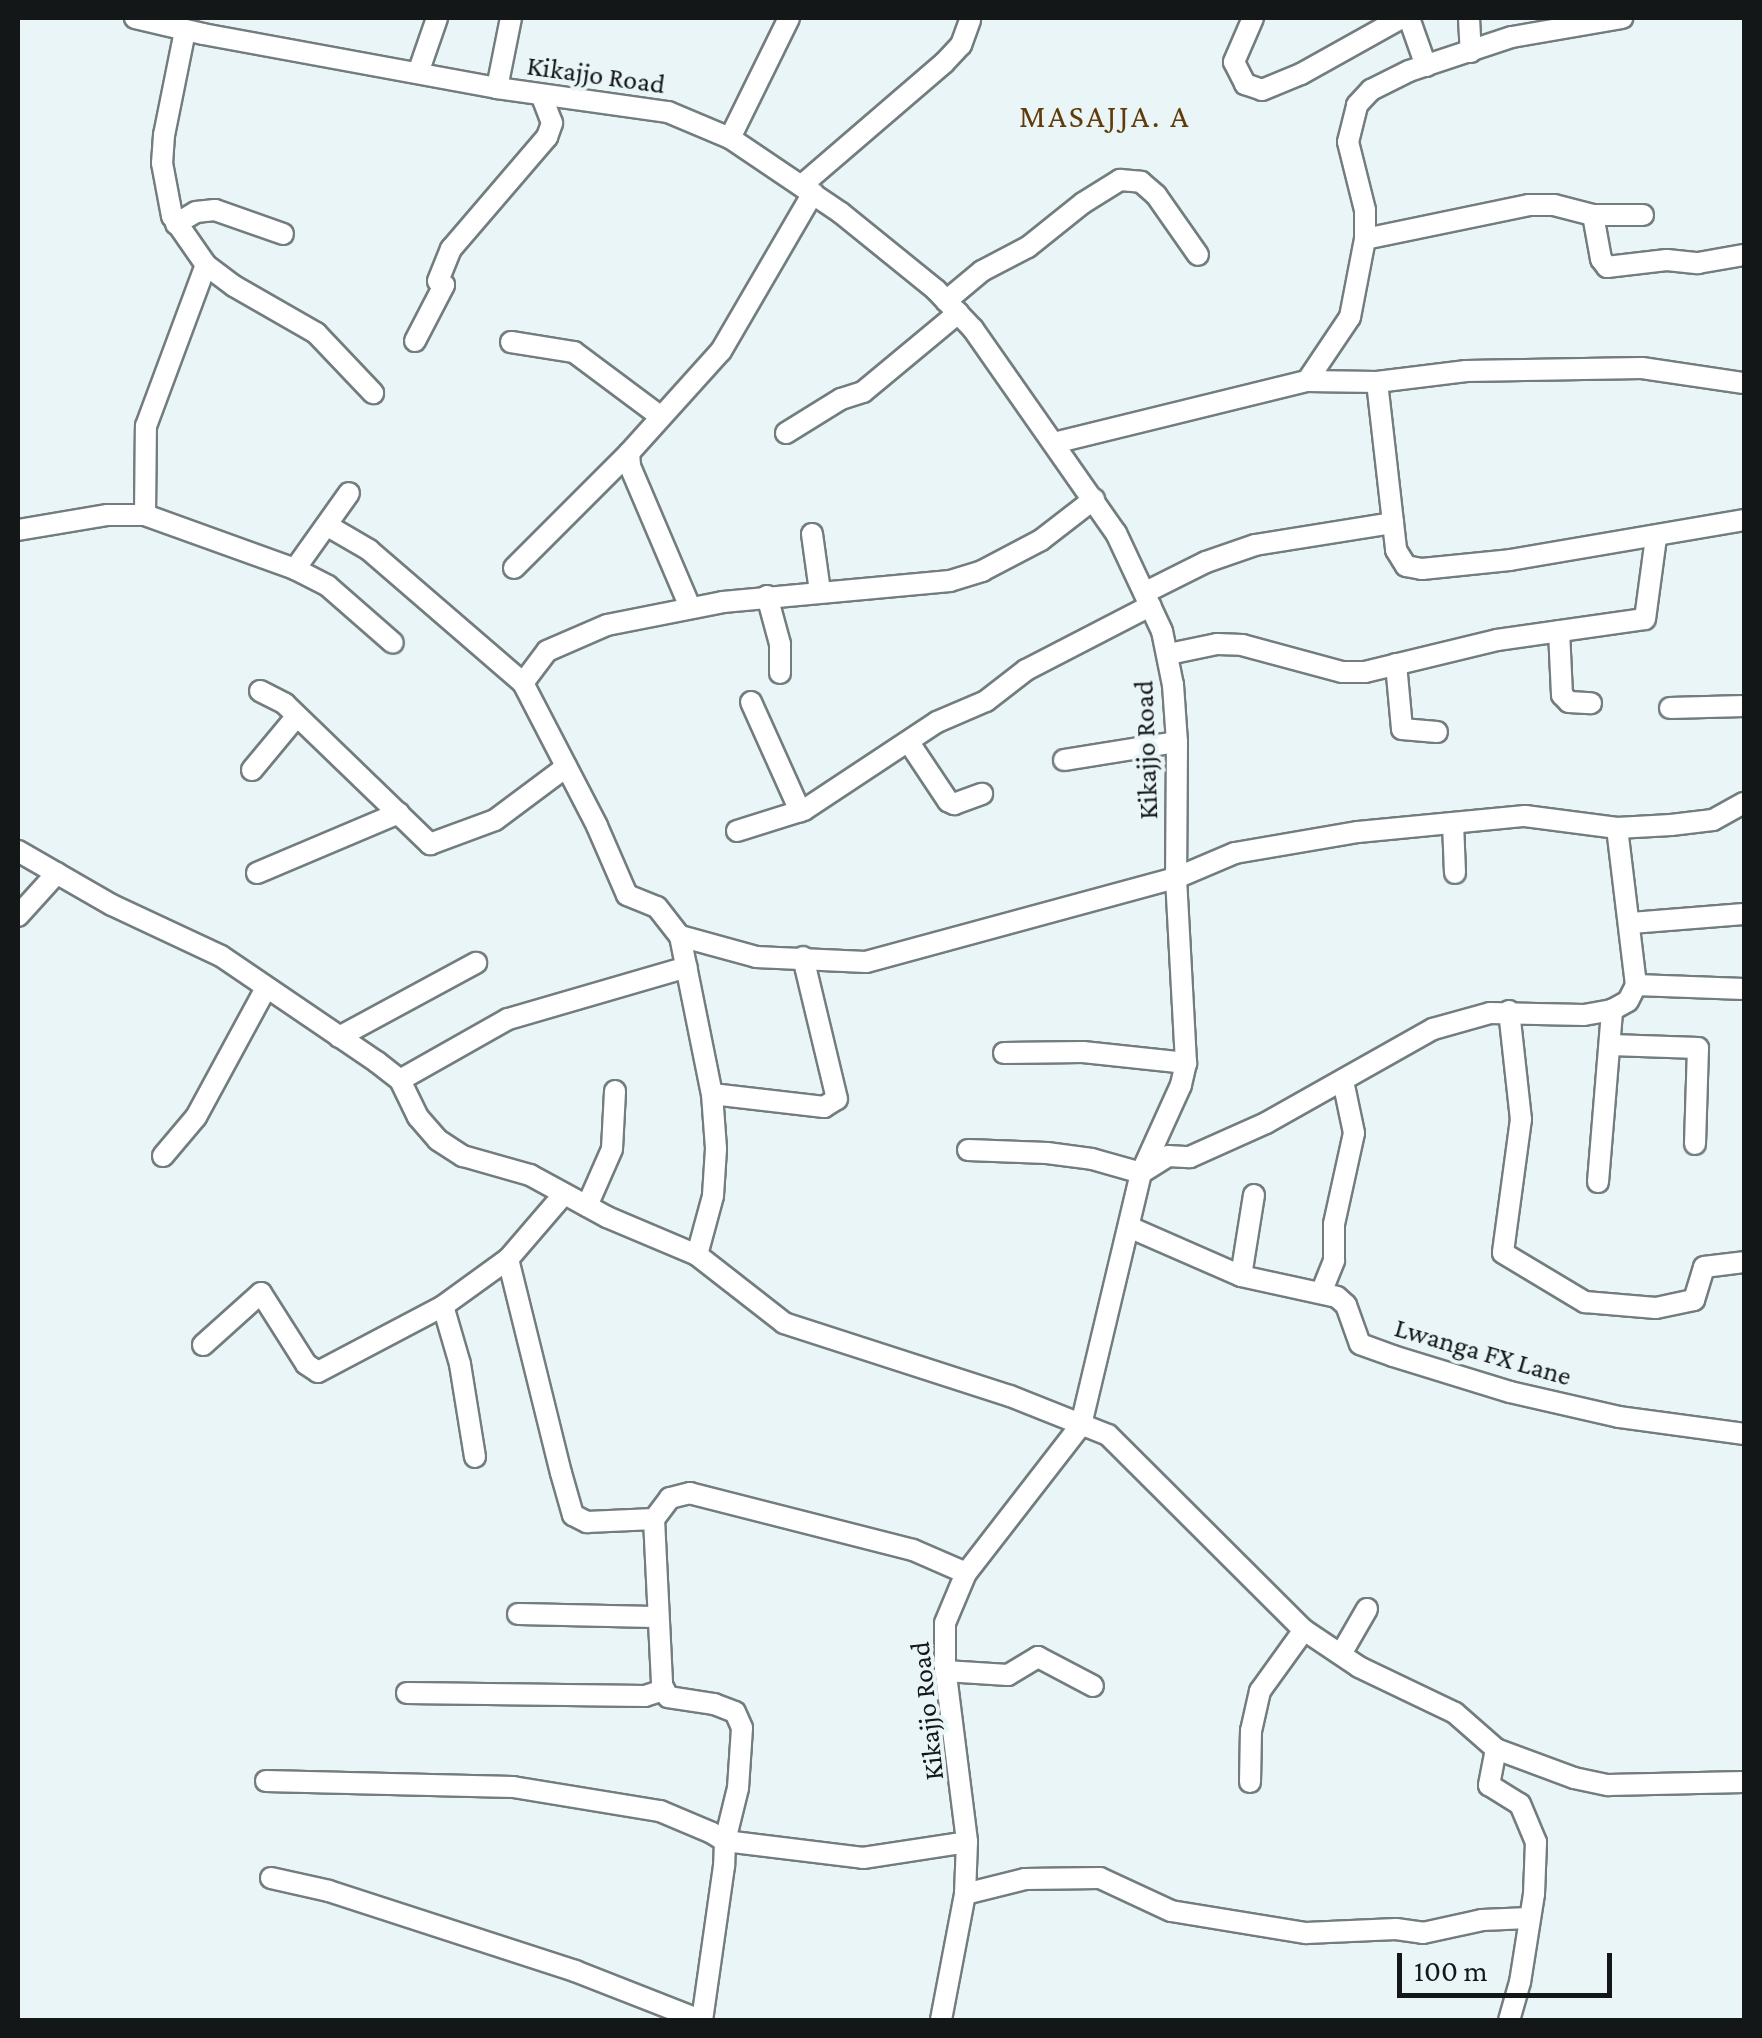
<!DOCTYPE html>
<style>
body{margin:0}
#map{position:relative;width:1762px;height:2038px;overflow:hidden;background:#eaf5f8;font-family:"Crimson Pro",serif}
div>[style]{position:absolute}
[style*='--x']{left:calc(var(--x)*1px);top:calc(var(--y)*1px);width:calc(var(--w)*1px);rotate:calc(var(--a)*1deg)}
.roads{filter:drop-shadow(2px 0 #737d80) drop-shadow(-2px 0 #737d80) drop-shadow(0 2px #737d80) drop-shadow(0 -2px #737d80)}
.minor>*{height:20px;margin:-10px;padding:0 10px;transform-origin:10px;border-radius:10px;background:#fff}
span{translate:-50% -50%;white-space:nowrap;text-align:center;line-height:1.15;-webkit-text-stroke:8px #eaf5f8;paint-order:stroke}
.street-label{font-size:28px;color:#131718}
.quarter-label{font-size:32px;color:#613c0a;letter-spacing:2.5px}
.frame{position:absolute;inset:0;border:20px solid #131718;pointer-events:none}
.scale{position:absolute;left:1397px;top:1953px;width:215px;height:45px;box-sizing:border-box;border:5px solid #131718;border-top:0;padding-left:12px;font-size:30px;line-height:35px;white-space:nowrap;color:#131718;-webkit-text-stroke:8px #eaf5f8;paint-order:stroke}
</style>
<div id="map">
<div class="roads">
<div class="minor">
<div style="--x:135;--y:18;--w:70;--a:13.2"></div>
<div style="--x:203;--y:34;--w:299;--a:10.4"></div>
<div style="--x:497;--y:88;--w:173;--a:8"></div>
<div style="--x:668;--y:112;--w:67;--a:22.8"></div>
<div style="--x:730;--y:138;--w:134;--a:34"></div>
<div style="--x:841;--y:213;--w:122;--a:39"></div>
<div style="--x:936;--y:290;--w:54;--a:46.5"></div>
<div style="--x:973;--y:329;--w:249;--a:55"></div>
<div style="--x:1116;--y:533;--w:108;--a:64.9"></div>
<div style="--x:1162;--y:631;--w:55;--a:78.5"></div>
<div style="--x:1173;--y:685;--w:57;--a:86"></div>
<div style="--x:1177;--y:742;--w:136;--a:90.4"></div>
<div style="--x:1176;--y:878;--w:185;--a:86.9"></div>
<div style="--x:1186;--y:1063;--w:23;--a:103"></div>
<div style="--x:1181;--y:1085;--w:97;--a:114.4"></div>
<div style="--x:1141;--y:1173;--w:259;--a:103.4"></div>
<div style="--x:1081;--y:1425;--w:187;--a:127.8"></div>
<div style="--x:966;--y:1573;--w:54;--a:112.8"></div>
<div style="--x:945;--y:1623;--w:44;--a:90"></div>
<div style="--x:945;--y:1667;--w:176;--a:82.8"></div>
<div style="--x:967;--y:1842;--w:52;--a:92.2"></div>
<div style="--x:965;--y:1894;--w:128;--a:100.8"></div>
<div style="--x:1253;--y:18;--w:48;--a:113.4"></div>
<div style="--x:1234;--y:62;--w:25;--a:63"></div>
<div style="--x:1245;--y:84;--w:18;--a:19"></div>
<div style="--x:1262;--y:90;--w:42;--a:-22.3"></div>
<div style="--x:1301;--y:74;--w:115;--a:-29.2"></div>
<div style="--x:1409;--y:18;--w:51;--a:70.5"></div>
<div style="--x:1469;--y:18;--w:34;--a:87"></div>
<div style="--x:185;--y:31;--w:106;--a:101.4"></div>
<div style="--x:164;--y:135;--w:28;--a:94"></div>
<div style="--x:162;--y:163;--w:54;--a:79.3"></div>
<div style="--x:172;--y:216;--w:60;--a:55.2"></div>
<div style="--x:206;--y:265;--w:35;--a:37"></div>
<div style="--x:234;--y:286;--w:95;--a:29.8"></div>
<div style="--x:316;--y:333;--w:83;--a:46.5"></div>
<div style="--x:418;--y:73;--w:58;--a:-70.9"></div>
<div style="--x:497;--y:88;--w:71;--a:-78.7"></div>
<div style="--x:730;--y:138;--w:134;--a:-63.8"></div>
<div style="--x:802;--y:185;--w:187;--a:-40.7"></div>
<div style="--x:944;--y:63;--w:25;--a:-47"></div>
<div style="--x:961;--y:45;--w:27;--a:-70"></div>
<div style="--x:1593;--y:215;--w:45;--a:79.7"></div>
<div style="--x:1601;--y:259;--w:10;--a:53"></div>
<div style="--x:1607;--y:267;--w:60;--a:-6.7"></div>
<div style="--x:1667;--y:260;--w:31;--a:6"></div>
<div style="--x:1698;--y:263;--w:47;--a:-9.9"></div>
<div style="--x:176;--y:224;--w:23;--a:-31"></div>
<div style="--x:196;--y:212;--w:19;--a:-6"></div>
<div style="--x:215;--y:210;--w:72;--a:19.4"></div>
<div style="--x:1365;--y:239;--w:167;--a:-11.7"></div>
<div style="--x:1529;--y:205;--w:25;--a:0"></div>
<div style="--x:1554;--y:205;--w:40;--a:14.4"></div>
<div style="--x:1593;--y:215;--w:50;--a:0"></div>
<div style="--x:946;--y:301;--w:47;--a:-39.8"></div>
<div style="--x:982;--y:271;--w:52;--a:-27.6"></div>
<div style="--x:1028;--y:247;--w:70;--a:-38.7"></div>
<div style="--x:1083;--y:203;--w:44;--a:-31.9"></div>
<div style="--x:1120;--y:180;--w:21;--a:5"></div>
<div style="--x:1141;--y:182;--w:20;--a:41"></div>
<div style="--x:1156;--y:195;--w:73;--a:55"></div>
<div style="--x:415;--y:341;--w:63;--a:-62.6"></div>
<div style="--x:444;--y:285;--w:7;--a:-146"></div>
<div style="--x:438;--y:281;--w:35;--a:-68"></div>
<div style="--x:451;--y:249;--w:148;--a:-49.4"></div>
<div style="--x:547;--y:137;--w:15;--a:-70"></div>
<div style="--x:552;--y:123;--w:30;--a:-111"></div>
<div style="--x:511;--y:342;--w:64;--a:9"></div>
<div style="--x:574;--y:352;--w:107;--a:36.7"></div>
<div style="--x:1307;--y:381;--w:77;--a:-56.1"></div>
<div style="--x:1350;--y:317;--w:79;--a:-79.1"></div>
<div style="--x:1365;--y:239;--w:29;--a:-90"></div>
<div style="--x:1365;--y:210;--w:70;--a:-104"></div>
<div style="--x:1348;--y:142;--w:38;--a:-76"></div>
<div style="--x:1357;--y:105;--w:21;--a:-47"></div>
<div style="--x:1371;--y:90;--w:42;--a:-26.6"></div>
<div style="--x:1409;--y:71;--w:108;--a:-18.3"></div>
<div style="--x:1512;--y:37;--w:112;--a:-9.8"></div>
<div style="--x:1377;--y:382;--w:169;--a:83.5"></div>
<div style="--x:1396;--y:550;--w:19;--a:58"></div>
<div style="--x:1406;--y:566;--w:16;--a:11"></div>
<div style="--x:1422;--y:569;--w:88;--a:-5.8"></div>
<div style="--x:1510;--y:560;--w:237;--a:-9.7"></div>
<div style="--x:786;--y:433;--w:65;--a:-31.7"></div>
<div style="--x:841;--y:399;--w:23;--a:-18"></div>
<div style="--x:863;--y:392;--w:124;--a:-39.7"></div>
<div style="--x:1054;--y:443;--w:260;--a:-13.8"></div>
<div style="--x:1307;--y:381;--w:70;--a:0.8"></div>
<div style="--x:1377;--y:382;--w:90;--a:-7"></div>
<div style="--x:1466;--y:371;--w:176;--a:-1"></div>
<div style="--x:1642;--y:368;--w:103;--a:8.4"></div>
<div style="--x:145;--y:515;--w:89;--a:-89.4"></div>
<div style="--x:146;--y:426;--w:172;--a:-69.6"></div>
<div style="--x:328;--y:526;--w:48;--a:30.3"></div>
<div style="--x:369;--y:550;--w:203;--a:40.8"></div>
<div style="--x:523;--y:683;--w:161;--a:62.6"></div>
<div style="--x:597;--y:826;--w:75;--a:66.5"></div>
<div style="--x:627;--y:895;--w:32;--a:22"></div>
<div style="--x:657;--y:907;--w:37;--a:52"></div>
<div style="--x:680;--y:936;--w:161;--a:78.6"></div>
<div style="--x:712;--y:1094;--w:55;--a:85.8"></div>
<div style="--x:716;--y:1149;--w:47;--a:93.7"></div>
<div style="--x:713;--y:1196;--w:61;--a:105.2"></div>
<div style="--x:18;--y:530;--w:91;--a:-9.5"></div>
<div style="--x:108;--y:515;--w:37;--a:0"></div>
<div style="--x:145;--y:515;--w:159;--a:19.8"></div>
<div style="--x:295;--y:569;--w:93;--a:-54.6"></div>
<div style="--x:812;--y:534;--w:59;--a:82.1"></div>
<div style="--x:514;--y:568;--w:163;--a:-45"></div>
<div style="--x:295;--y:569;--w:37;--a:27"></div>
<div style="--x:328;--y:586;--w:86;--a:41.2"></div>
<div style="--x:1146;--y:592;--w:67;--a:-26.6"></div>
<div style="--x:1206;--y:562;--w:52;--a:-19.1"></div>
<div style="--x:1255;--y:545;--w:140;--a:-9.1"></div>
<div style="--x:767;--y:596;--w:50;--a:74.8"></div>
<div style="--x:780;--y:644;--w:29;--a:90"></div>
<div style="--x:690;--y:607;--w:153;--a:-113.1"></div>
<div style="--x:630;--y:466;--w:13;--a:-94"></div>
<div style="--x:629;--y:453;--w:137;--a:-48"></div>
<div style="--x:721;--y:351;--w:183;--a:-59.8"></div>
<div style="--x:1559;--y:631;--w:64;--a:87.3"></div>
<div style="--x:1562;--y:695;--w:10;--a:45"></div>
<div style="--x:1569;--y:702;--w:22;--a:3"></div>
<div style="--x:1169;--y:654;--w:49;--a:-11.8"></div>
<div style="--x:1217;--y:644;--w:25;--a:2"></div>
<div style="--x:1242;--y:645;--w:104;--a:15.1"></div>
<div style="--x:1342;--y:672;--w:23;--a:0"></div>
<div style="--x:1365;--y:672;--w:136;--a:-13.6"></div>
<div style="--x:1497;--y:640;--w:149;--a:-8.1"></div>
<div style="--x:1645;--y:619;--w:82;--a:-82.3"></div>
<div style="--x:1396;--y:664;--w:65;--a:84.7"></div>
<div style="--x:1402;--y:729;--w:35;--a:5"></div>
<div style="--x:523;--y:683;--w:40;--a:-53"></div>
<div style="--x:547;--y:651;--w:65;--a:-23.4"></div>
<div style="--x:607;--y:625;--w:118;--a:-11.2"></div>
<div style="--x:723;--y:602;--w:228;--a:-5.3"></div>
<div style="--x:950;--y:581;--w:34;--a:-17"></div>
<div style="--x:982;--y:571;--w:67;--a:-27.7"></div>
<div style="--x:1041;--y:540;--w:67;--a:-37.7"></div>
<div style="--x:260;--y:691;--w:28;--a:27"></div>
<div style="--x:285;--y:704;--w:202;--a:44"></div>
<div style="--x:430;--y:844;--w:69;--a:-20.3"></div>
<div style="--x:495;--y:820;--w:89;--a:-36.7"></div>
<div style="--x:751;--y:702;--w:120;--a:65.8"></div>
<div style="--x:1670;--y:708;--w:74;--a:-1.5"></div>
<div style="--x:910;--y:744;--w:69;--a:56.3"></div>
<div style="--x:948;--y:801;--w:7;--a:27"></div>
<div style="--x:954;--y:804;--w:30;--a:-20"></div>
<div style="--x:1064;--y:760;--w:114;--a:-9.1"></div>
<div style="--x:252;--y:770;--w:70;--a:-50.2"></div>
<div style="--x:1453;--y:823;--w:50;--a:87.7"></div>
<div style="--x:737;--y:831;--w:70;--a:-17.4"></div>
<div style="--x:804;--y:810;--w:159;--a:-33.5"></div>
<div style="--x:937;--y:722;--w:53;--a:-23.2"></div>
<div style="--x:986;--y:701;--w:51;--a:-37.8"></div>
<div style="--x:1026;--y:670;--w:140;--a:-27.3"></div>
<div style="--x:18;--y:851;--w:108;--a:29.9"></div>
<div style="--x:112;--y:905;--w:120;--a:25.1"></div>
<div style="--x:221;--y:956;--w:189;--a:34.2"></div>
<div style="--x:377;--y:1062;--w:29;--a:38"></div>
<div style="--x:400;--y:1080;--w:41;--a:64.1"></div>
<div style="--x:418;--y:1117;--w:30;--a:49"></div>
<div style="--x:438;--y:1140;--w:30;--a:33"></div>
<div style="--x:463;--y:1156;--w:70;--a:15.8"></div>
<div style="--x:530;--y:1175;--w:88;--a:28.6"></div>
<div style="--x:607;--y:1217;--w:98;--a:22.9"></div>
<div style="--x:697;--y:1255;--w:110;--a:38"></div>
<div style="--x:784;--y:1323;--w:237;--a:17.9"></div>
<div style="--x:1010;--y:1396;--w:105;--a:21.7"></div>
<div style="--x:1108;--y:1435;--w:276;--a:44.9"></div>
<div style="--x:1304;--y:1630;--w:66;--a:33.9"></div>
<div style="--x:1359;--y:1667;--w:106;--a:25.6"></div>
<div style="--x:1455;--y:1713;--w:55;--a:41.3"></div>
<div style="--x:1496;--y:1749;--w:83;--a:20.4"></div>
<div style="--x:1574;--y:1778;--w:35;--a:12"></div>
<div style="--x:1608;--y:1785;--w:136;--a:-1.3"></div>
<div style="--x:257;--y:873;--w:154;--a:-22.9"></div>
<div style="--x:18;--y:916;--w:58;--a:-47.8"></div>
<div style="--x:1631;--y:923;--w:113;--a:-4.6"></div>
<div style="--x:680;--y:936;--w:79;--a:15.4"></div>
<div style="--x:756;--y:957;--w:110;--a:2.6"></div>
<div style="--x:866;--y:962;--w:321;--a:-15.2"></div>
<div style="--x:1176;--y:878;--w:64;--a:-23"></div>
<div style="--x:1235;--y:853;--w:125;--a:-9.7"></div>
<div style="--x:1358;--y:832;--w:168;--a:-5.5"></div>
<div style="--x:1525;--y:816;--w:93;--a:7.4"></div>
<div style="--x:1617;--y:828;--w:54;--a:-3.2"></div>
<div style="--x:1671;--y:825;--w:42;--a:-6.8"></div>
<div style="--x:1713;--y:820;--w:35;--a:-29"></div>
<div style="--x:1636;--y:985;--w:108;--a:2.1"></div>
<div style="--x:1509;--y:1011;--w:109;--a:83.7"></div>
<div style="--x:1521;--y:1119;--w:135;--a:97.7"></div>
<div style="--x:1503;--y:1253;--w:96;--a:30.9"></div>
<div style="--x:1585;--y:1302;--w:71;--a:4.8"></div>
<div style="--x:1656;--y:1308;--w:39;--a:-12"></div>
<div style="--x:1694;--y:1300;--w:34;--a:-73"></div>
<div style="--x:1704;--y:1267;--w:40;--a:-7.1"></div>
<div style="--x:339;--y:1037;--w:156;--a:-28.4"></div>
<div style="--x:1611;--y:1045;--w:87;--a:2"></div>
<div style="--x:1698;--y:1048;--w:96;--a:91.8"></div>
<div style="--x:1004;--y:1053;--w:79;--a:-0.7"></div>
<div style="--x:1083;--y:1052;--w:104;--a:6.1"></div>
<div style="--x:400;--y:1080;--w:124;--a:-29.5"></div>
<div style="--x:508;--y:1019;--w:186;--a:-16.2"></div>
<div style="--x:712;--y:1094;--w:113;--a:6.6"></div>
<div style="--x:824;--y:1107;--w:15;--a:-32"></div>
<div style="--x:837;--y:1099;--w:146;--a:-103.5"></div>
<div style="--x:968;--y:1150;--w:79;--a:2.2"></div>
<div style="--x:1047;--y:1153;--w:45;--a:7.6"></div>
<div style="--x:1092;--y:1159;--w:51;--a:15.9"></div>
<div style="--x:1141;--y:1173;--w:32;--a:-32"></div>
<div style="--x:1168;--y:1156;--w:22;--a:3"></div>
<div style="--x:1190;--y:1157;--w:83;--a:-24.1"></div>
<div style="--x:1266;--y:1123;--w:192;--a:-29.4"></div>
<div style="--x:1433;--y:1029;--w:59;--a:-15.7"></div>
<div style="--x:1490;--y:1013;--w:94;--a:1.2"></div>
<div style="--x:1584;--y:1015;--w:28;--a:-10"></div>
<div style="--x:1612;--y:1010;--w:18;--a:-29"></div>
<div style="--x:1628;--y:1001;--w:18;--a:-63"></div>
<div style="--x:1636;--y:985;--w:158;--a:-96.9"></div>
<div style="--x:163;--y:1156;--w:51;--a:-49.8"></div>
<div style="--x:196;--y:1117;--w:145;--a:-61.5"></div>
<div style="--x:1598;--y:1182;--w:173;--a:-85.3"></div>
<div style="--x:564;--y:1194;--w:86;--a:130.7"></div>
<div style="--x:508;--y:1259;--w:220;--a:76.1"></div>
<div style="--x:561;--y:1473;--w:44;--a:74.1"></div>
<div style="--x:573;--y:1515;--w:16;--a:27"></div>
<div style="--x:587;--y:1522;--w:67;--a:-2.6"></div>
<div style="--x:587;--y:1206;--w:62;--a:-66.3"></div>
<div style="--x:612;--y:1149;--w:58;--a:-87"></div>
<div style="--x:1129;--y:1227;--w:122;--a:23.6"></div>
<div style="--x:1241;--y:1276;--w:98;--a:12.3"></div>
<div style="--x:1337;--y:1297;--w:12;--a:42"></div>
<div style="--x:1346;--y:1305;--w:41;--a:70.3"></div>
<div style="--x:1360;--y:1344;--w:35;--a:20"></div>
<div style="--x:1393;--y:1356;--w:122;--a:17.1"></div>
<div style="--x:1510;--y:1392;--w:112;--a:12.9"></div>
<div style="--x:1619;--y:1417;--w:126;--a:7.7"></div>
<div style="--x:1241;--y:1276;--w:82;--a:-80.9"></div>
<div style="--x:1321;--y:1293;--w:35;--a:-68"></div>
<div style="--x:1334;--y:1260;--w:36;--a:-90"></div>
<div style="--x:1334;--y:1224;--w:93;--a:-77.6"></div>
<div style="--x:1354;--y:1133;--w:53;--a:-101.9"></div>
<div style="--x:203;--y:1345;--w:78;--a:-41.9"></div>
<div style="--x:261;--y:1293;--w:84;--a:57.6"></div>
<div style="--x:306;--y:1364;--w:14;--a:34"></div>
<div style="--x:318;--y:1372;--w:141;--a:-27.8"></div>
<div style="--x:475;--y:1457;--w:94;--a:-99.2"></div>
<div style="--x:460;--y:1364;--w:60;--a:-106.3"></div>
<div style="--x:443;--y:1306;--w:80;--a:-35.9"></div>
<div style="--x:966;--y:1573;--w:58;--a:-156.5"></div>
<div style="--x:913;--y:1550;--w:230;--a:-165.7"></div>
<div style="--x:690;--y:1493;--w:21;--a:166"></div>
<div style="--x:670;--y:1498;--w:26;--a:127"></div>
<div style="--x:654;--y:1519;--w:166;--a:87.2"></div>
<div style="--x:662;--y:1685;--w:13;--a:63"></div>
<div style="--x:668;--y:1697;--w:47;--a:8.7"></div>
<div style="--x:714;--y:1704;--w:22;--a:21"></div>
<div style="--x:735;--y:1712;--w:17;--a:66"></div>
<div style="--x:742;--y:1728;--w:60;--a:93.8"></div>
<div style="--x:738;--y:1788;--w:55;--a:103.8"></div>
<div style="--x:725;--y:1841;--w:139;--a:7"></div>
<div style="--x:863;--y:1858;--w:105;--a:-8.7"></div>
<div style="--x:518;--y:1614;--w:137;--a:1.3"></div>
<div style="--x:1341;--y:1654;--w:52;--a:-60"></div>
<div style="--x:945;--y:1671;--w:63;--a:3.6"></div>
<div style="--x:1008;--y:1675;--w:35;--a:-31"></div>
<div style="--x:1038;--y:1657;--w:62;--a:27.8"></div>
<div style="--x:407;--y:1693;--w:238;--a:0.7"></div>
<div style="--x:645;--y:1696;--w:20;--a:-18"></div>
<div style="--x:1496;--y:1749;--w:37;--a:101"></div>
<div style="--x:1489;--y:1785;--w:36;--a:32"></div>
<div style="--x:1520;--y:1804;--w:41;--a:67.2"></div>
<div style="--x:1536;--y:1842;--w:52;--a:92.2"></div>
<div style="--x:1534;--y:1894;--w:89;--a:99"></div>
<div style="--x:1520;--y:1982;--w:40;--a:106"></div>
<div style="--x:266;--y:1781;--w:247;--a:1.4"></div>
<div style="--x:513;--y:1787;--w:149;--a:9.3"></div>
<div style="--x:660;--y:1811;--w:56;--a:22.9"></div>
<div style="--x:712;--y:1833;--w:15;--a:32"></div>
<div style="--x:725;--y:1841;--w:25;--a:92"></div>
<div style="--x:724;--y:1866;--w:156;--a:98.1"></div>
<div style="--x:1250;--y:1782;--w:51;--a:-88.9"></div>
<div style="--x:1251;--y:1731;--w:41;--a:-77.3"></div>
<div style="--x:1260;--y:1691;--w:75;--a:-54.2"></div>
<div style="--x:271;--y:1878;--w:59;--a:12.6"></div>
<div style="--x:329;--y:1891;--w:259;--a:18"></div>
<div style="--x:575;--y:1971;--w:134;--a:21.4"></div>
<div style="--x:965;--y:1894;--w:62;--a:-14"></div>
<div style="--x:1025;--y:1879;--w:75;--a:-0.8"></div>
<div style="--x:1100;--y:1878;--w:78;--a:24.9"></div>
<div style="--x:1171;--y:1911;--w:137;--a:9.3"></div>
<div style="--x:1306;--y:1933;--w:90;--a:-2.5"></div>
<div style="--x:1396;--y:1929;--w:27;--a:8"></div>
<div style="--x:1423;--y:1933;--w:60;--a:-12.4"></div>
<div style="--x:1482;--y:1920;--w:47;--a:-2.4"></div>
</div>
</div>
<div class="street-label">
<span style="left:596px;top:75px;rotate:8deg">Kikajjo Road</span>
<span style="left:1146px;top:750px;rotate:-92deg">Kikajjo Road</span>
<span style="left:1483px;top:1352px;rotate:16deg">Lwanga FX Lane</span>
<span style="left:927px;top:1711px;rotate:-96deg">Kikajjo Road</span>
</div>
<div class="quarter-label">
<span style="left:1105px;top:116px">MASAJJA. A</span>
</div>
<div class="frame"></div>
<div class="scale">100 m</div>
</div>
